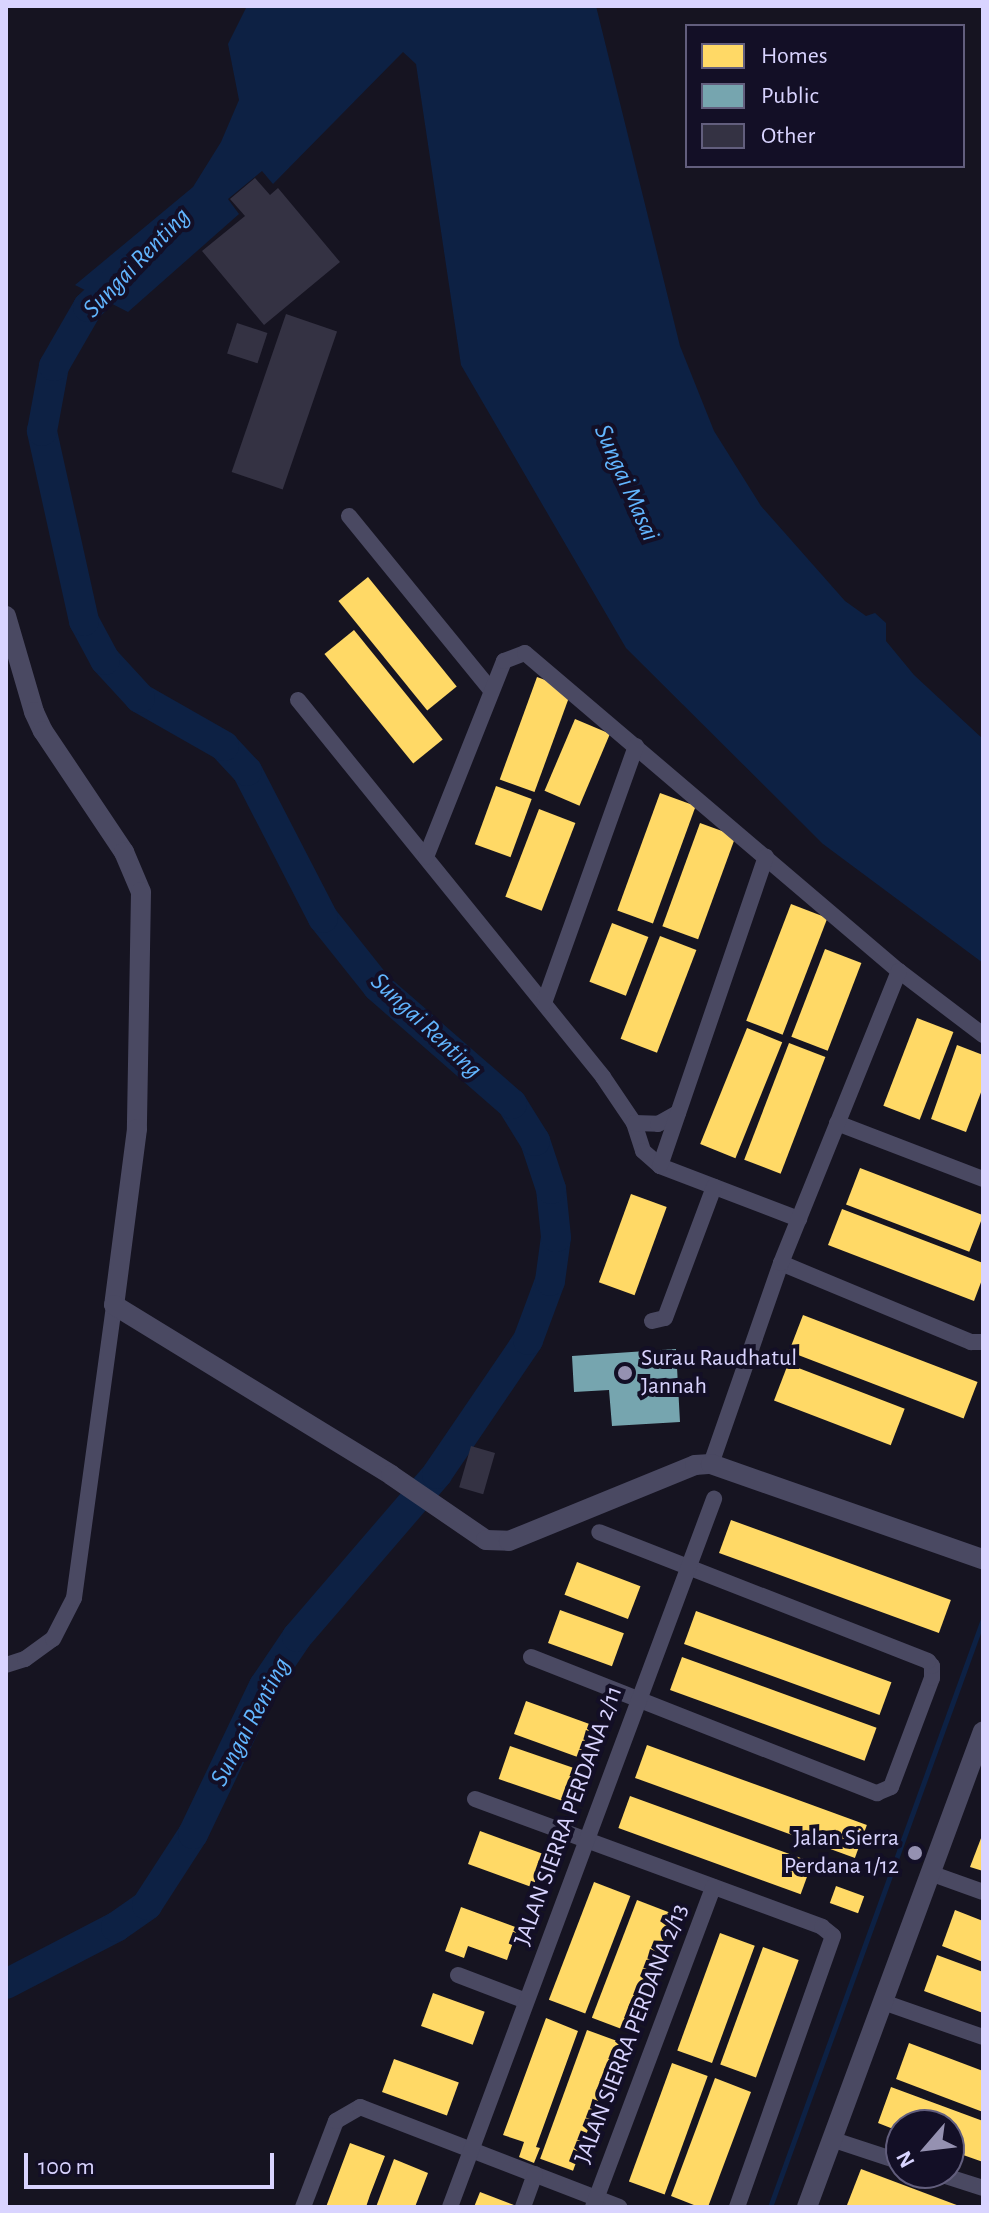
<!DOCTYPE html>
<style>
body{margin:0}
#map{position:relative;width:989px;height:2213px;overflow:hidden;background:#161421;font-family:"Alegreya Sans",sans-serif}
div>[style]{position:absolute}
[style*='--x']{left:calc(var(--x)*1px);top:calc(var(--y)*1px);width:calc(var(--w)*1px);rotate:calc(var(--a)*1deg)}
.water>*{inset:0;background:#0d2144}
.homes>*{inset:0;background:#ffd966;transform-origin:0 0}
.public>*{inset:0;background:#76a5af}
.stream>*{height:5px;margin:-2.5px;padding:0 2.5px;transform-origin:2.5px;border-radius:2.5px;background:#0d2144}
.river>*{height:30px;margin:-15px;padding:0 15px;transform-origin:15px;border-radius:15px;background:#0d2144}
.building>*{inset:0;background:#343243;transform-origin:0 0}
.minor>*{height:16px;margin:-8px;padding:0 8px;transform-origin:8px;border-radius:8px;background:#4a4962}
.tertiary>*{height:20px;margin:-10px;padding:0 10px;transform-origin:10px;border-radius:10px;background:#4a4962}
.dots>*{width:22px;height:22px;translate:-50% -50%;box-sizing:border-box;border:4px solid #130f26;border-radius:50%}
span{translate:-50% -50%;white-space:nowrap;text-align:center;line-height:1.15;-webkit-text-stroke:8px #130f26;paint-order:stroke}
.poi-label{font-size:24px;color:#d9d4ff}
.left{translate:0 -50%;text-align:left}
.right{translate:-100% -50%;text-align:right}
.street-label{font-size:24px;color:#d9d4ff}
.water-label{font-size:26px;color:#62b6ff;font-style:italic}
.frame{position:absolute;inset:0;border:8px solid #d9d4ff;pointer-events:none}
.legend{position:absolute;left:685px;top:24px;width:280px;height:144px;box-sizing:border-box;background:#130f26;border:2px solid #625e7d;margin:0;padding:10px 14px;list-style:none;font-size:24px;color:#d9d4ff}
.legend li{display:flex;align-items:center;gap:16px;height:40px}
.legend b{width:40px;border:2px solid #625e7d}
.north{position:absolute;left:885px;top:2109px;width:80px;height:80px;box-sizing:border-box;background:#130f26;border:2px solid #625e7d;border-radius:50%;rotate:242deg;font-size:22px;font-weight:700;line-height:32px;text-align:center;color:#d9d4ff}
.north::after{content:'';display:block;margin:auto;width:28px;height:36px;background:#9591b1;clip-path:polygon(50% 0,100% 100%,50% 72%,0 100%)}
.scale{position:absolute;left:24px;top:2153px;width:250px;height:36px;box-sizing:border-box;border:4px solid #d9d4ff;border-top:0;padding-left:10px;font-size:24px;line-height:28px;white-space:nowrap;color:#d9d4ff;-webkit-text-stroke:6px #130f26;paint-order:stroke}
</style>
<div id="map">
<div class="water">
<div style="clip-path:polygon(247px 6px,596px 6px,680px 346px,714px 431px,761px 506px,845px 601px,866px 616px,875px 613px,886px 623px,886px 641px,914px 675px,983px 739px,983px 963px,823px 844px,626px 648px,461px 365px,416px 64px,403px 52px,273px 184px,262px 171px,228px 199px,239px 214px,128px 312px,75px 285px,193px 187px,221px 142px,239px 100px,228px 44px)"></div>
</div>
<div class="homes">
<div style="left:368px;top:577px;width:141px;height:38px;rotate:51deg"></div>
<div style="left:354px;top:630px;width:141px;height:38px;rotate:51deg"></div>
<div style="left:537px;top:677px;width:37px;height:109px;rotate:20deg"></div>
<div style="left:575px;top:719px;width:38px;height:78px;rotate:23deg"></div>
<div style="left:496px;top:786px;width:38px;height:62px;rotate:20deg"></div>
<div style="left:660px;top:793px;width:38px;height:125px;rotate:20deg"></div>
<div style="left:539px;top:809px;width:39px;height:94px;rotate:21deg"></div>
<div style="left:700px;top:823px;width:38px;height:110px;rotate:20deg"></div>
<div style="left:791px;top:904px;width:39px;height:125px;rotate:21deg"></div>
<div style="left:612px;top:923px;width:39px;height:63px;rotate:21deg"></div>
<div style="left:660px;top:936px;width:39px;height:110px;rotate:21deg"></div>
<div style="left:825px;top:949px;width:39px;height:94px;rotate:21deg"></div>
<div style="left:917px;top:1018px;width:39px;height:94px;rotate:21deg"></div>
<div style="left:747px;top:1028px;width:38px;height:125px;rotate:22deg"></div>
<div style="left:789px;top:1043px;width:39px;height:125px;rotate:21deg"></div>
<div style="clip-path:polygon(957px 1045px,983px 1055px,983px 1087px,966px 1132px,931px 1119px)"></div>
<div style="left:860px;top:1168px;width:132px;height:39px;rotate:21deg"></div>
<div style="left:631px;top:1194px;width:38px;height:94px;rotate:20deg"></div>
<div style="clip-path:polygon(842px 1209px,983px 1263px,983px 1277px,974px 1301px,828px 1245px)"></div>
<div style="left:803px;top:1315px;width:187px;height:39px;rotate:21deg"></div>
<div style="left:788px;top:1364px;width:125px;height:39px;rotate:21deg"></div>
<div style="left:731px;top:1520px;width:234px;height:35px;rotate:20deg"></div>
<div style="left:577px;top:1562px;width:68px;height:35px;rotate:21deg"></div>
<div style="left:560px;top:1610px;width:68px;height:35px;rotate:20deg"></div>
<div style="left:696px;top:1611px;width:208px;height:35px;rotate:20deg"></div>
<div style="left:682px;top:1657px;width:207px;height:35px;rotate:20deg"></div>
<div style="left:526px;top:1701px;width:69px;height:35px;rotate:20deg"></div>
<div style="left:647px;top:1745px;width:234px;height:35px;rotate:20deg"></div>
<div style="left:510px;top:1746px;width:69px;height:35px;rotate:19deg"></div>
<div style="left:630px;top:1796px;width:194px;height:34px;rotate:20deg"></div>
<div style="left:480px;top:1831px;width:69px;height:35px;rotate:20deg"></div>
<div style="clip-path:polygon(983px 1833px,983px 1871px,970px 1867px)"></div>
<div style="left:594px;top:1882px;width:39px;height:126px;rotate:21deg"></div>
<div style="left:836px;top:1886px;width:30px;height:18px;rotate:20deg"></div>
<div style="left:637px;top:1900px;width:39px;height:126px;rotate:21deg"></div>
<div style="clip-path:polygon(461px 1907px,518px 1928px,507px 1960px,468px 1946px,464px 1958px,445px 1951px)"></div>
<div style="clip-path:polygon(955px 1910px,983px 1921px,983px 1962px,942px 1946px)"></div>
<div style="left:720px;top:1933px;width:37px;height:125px;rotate:20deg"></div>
<div style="left:763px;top:1947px;width:38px;height:125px;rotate:20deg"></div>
<div style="clip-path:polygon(937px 1955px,983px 1972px,983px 2013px,924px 1991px)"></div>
<div style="left:433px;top:1993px;width:55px;height:35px;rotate:20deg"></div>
<div style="clip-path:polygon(546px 2018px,578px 2031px,536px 2147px,540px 2148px,534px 2163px,519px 2157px,524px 2142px,503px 2135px)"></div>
<div style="left:587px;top:2030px;width:35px;height:137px;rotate:20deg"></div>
<div style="clip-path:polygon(909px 2043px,983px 2071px,983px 2112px,896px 2079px)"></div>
<div style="left:394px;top:2059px;width:69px;height:35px;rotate:20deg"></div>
<div style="left:672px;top:2063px;width:38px;height:126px;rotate:20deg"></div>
<div style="clip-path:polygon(715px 2078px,751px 2092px,708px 2207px,699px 2207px,671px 2196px)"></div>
<div style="clip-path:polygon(891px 2087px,983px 2121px,983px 2162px,949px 2150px,949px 2125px,901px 2125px,901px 2132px,878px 2123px)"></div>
<div style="clip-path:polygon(350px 2143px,385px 2156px,370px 2195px,366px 2207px,326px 2207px)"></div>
<div style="clip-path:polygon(394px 2159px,428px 2173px,415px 2207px,376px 2207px)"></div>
<div style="clip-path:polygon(861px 2169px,962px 2207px,853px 2207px,847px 2205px)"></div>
<div style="clip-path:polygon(480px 2192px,519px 2207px,474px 2207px)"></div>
</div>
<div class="public">
<div style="clip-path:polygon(676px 1349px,680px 1422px,612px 1426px,609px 1390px,574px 1392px,572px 1356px)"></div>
</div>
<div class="stream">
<div style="--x:770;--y:2207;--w:625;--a:-70.09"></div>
</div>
<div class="river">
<div style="--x:6;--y:1984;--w:124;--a:-27.4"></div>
<div style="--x:116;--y:1927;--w:38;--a:-35"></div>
<div style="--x:147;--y:1905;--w:85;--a:-57.1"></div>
<div style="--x:193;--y:1834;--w:164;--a:-64.4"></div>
<div style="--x:264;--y:1686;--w:59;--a:-56"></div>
<div style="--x:297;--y:1637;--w:215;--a:-49.3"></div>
<div style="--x:437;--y:1474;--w:162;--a:-55.8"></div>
<div style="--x:528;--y:1340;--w:63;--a:-69.6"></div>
<div style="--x:550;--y:1281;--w:44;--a:-82.2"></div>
<div style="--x:556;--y:1237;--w:48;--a:-95.9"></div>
<div style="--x:551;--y:1189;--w:51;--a:-108.4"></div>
<div style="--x:535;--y:1141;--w:44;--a:-121.9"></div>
<div style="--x:512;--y:1104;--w:178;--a:-138.9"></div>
<div style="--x:378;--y:987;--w:88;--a:-128.6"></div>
<div style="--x:323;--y:918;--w:165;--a:-117.3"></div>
<div style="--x:247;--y:771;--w:34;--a:-133"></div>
<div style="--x:224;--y:746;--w:97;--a:-150.3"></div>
<div style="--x:140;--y:698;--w:52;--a:-132.6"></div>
<div style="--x:105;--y:660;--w:44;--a:-118.3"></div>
<div style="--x:84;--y:621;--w:195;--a:-102.5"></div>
<div style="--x:42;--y:431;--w:66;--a:-79.5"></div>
<div style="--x:54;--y:366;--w:68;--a:-60"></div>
<div style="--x:88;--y:307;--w:55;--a:-43.5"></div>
</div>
<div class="building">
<div style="clip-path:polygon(255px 178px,270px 195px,278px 188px,340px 262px,264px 325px,202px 251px,245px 216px,230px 199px)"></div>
<div style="left:286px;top:314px;width:54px;height:167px;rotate:19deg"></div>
<div style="left:237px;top:323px;width:32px;height:32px;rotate:18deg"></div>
<div style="left:471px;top:1446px;width:25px;height:43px;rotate:16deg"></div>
</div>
<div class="minor">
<div style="--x:349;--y:516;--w:225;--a:50.8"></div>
<div style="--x:298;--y:700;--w:485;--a:51"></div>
<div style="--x:603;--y:1077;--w:55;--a:56"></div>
<div style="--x:634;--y:1123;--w:29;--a:72"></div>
<div style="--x:643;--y:1151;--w:23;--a:41"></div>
<div style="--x:660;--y:1166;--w:149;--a:20.9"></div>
<div style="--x:426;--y:857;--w:211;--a:-68.3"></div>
<div style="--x:504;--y:661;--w:22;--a:-21"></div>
<div style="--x:525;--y:653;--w:491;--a:40.4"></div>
<div style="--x:899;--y:971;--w:106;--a:37.3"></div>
<div style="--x:544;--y:1003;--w:273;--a:-70.3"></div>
<div style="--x:634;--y:1123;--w:24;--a:2"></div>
<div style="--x:658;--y:1124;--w:23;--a:-29"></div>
<div style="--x:837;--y:1123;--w:156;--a:21"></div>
<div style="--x:660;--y:1166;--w:327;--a:-71.1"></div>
<div style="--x:781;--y:1263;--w:206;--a:22.6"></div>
<div style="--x:971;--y:1342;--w:12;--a:0"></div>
<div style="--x:652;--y:1321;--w:13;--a:-13"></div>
<div style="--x:665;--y:1318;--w:140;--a:-69.5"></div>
<div style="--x:711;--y:1464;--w:213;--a:-70.8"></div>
<div style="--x:781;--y:1263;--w:315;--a:-68"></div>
<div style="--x:531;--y:1657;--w:372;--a:21.5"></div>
<div style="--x:877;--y:1793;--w:15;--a:-23"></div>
<div style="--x:891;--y:1787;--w:116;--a:-69.4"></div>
<div style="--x:932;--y:1678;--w:12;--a:-90"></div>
<div style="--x:932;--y:1666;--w:6;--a:-129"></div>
<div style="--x:928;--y:1661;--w:353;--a:-158.6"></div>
<div style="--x:6;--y:1665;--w:20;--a:-18"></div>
<div style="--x:25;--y:1659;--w:34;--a:-36"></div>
<div style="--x:53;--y:1639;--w:46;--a:-62.9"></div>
<div style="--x:74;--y:1598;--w:296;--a:-82.2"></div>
<div style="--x:475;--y:1799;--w:370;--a:20.2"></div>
<div style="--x:822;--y:1927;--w:14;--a:39"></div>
<div style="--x:833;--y:1936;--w:288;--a:109.5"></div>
<div style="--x:930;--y:1873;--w:56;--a:19.7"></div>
<div style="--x:458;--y:1975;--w:73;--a:20.9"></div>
<div style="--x:883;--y:2002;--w:106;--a:19.3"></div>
<div style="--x:831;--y:2139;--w:74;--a:18.2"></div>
<div style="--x:936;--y:2173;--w:49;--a:17.7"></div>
<div style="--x:303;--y:2207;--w:92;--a:-69"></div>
<div style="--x:336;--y:2121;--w:28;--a:-30"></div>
<div style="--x:360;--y:2107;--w:278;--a:21.1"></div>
<div style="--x:450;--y:2207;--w:756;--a:-69.55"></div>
<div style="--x:523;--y:2207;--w:35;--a:-70"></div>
<div style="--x:593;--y:2207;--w:342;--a:-69.4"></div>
</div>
<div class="tertiary">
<div style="--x:6;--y:616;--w:100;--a:73.7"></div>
<div style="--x:34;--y:712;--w:21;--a:65"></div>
<div style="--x:43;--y:731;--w:146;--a:56.2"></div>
<div style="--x:124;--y:852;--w:43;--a:67"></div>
<div style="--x:141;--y:892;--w:237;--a:91"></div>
<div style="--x:137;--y:1129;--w:177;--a:97.4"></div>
<div style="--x:114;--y:1305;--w:325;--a:31.5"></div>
<div style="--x:391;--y:1475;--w:115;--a:34.4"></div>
<div style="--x:486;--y:1540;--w:23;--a:2"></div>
<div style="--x:509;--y:1541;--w:201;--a:-22.2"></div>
<div style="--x:695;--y:1465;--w:16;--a:-4"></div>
<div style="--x:711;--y:1464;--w:288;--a:19.3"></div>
<div style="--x:807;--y:2207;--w:507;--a:-69.71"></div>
</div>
<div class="dots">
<div style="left:625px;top:1373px;background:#9591b1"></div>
<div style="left:915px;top:1853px;background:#9591b1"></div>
</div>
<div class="poi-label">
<span class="left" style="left:641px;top:1373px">Surau Raudhatul<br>Jannah</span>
<span class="right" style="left:899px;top:1853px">Jalan Sierra<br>Perdana 1/12</span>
</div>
<div class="street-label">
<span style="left:569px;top:1816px;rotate:-70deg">JALAN SIERRA PERDANA 2/11</span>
<span style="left:632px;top:2034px;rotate:-69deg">JALAN SIERRA PERDANA 2/13</span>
</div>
<div class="water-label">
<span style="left:137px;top:263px;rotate:-46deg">Sungai Renting</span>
<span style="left:626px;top:483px;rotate:66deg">Sungai Masai</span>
<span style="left:426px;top:1026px;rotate:43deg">Sungai Renting</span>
<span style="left:251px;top:1722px;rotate:-62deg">Sungai Renting</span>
</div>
<div class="frame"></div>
<ul class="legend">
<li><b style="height:22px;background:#ffd966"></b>Homes</li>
<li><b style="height:22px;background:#76a5af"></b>Public</li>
<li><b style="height:22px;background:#343243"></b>Other</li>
</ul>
<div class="north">N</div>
<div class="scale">100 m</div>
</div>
